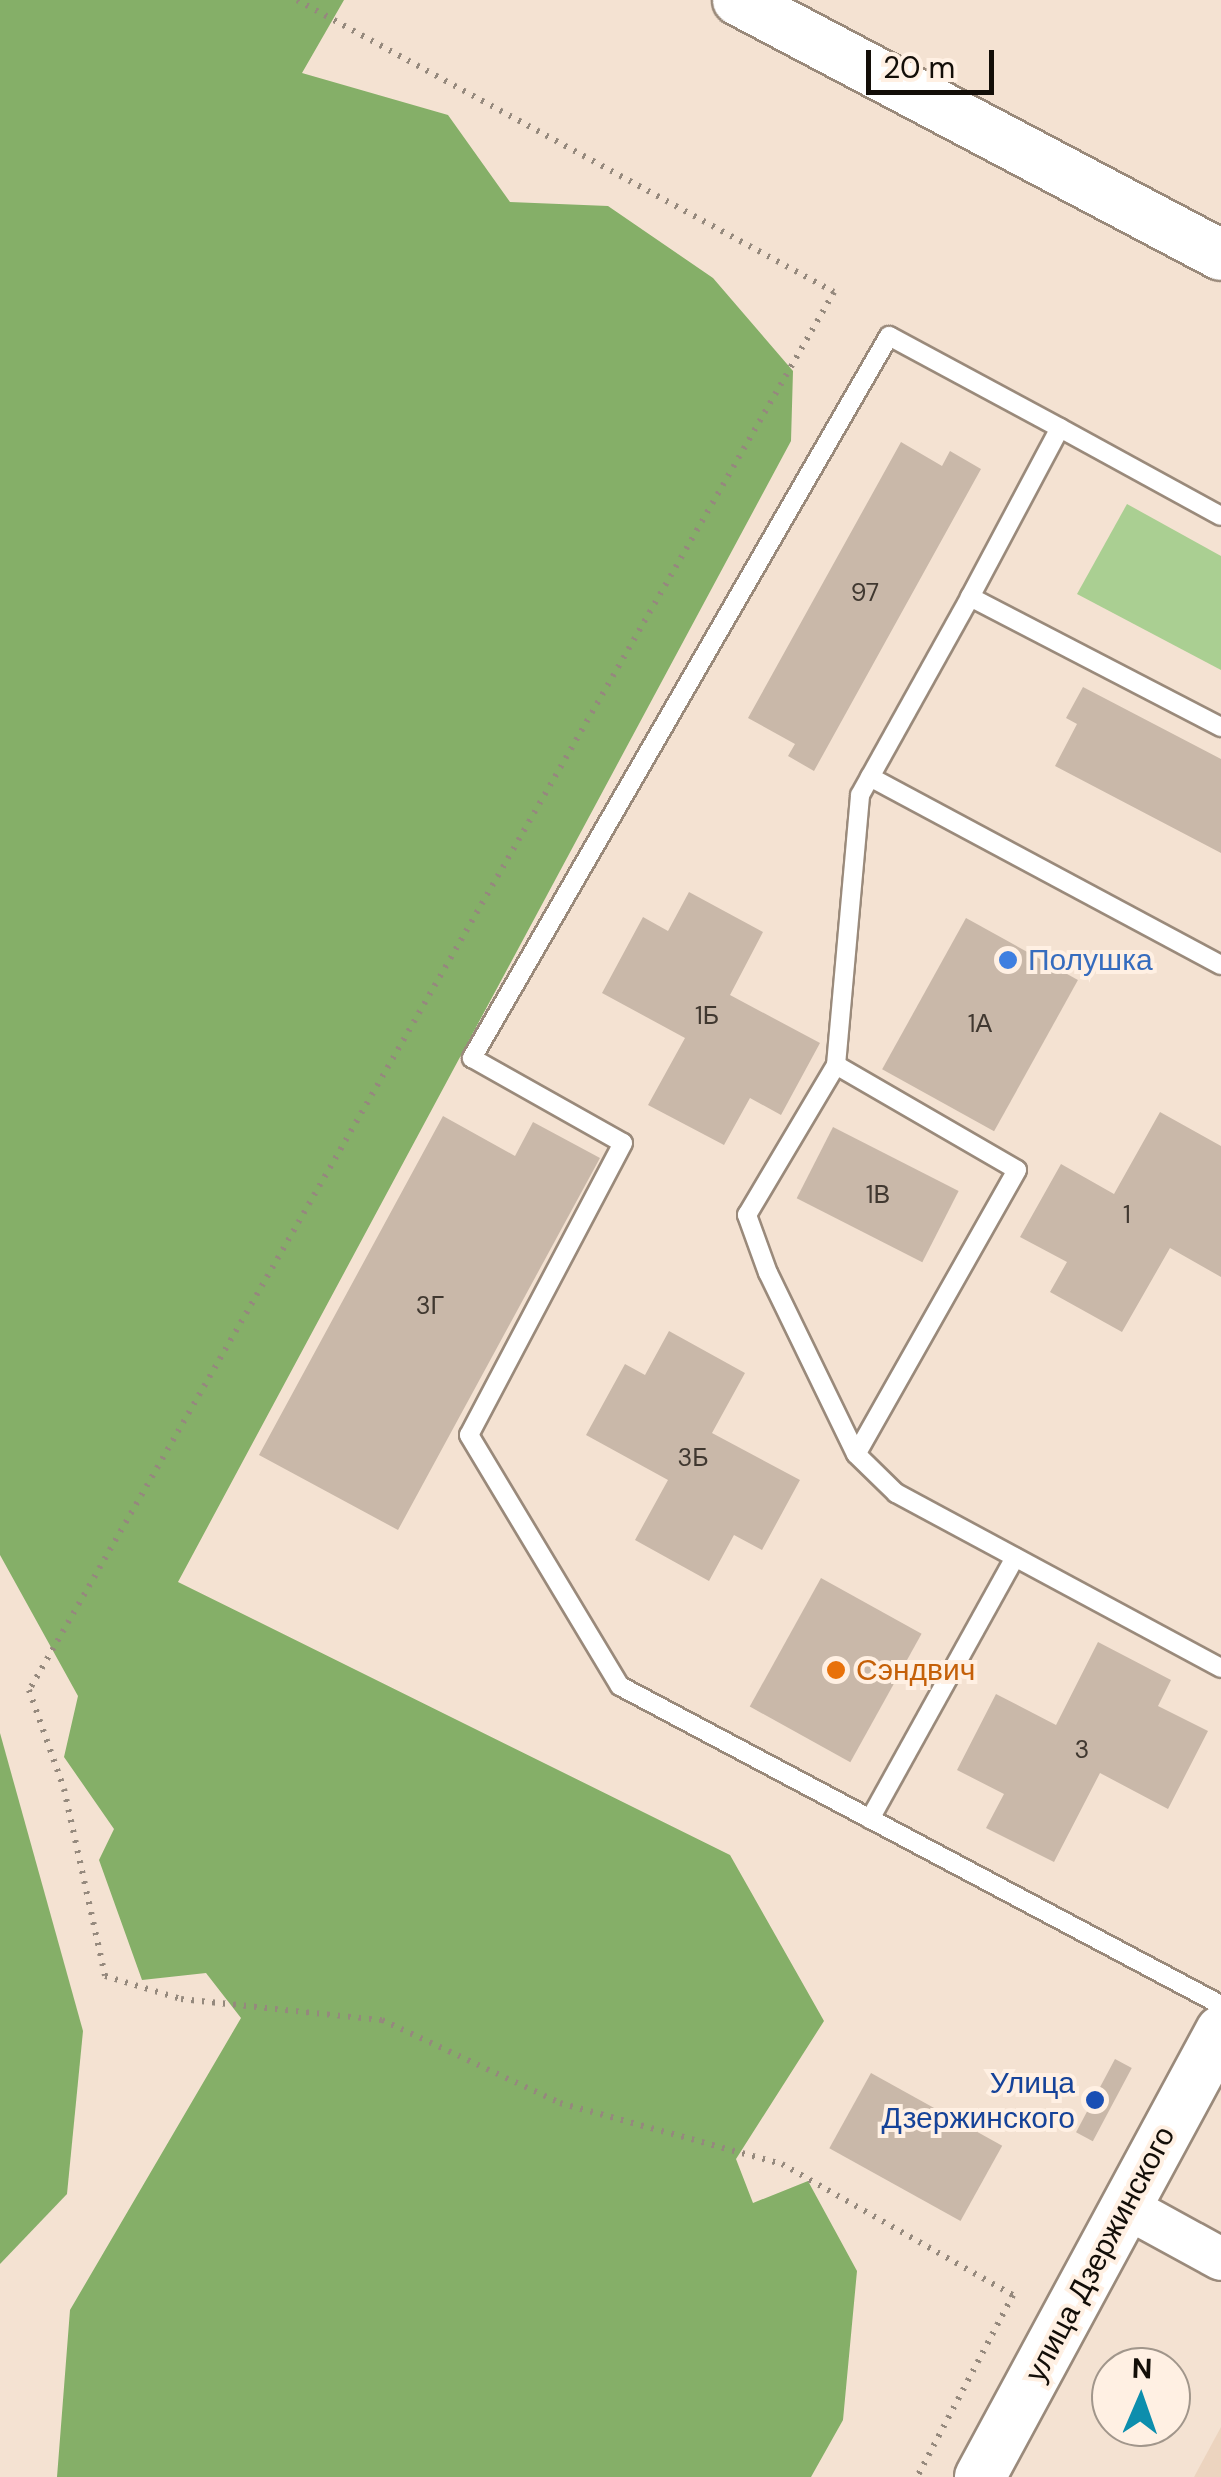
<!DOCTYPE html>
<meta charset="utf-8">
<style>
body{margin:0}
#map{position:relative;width:1221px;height:2477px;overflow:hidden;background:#f4e2d2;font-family:"DM Sans",sans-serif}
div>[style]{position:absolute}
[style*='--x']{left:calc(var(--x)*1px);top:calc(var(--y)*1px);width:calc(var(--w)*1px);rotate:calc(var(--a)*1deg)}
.built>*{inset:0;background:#ecd4bf}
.green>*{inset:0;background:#aacf92}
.forest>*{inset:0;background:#85af68}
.building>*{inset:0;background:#c9b8a9;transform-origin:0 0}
.path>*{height:6px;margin-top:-3px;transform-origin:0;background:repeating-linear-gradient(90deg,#95897d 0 2.5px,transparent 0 10.5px)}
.roads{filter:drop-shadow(2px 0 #9a8a7b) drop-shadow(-2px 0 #9a8a7b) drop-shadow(0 2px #9a8a7b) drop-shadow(0 -2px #9a8a7b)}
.service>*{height:18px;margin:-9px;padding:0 9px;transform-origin:9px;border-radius:9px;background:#fff}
.tertiary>*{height:42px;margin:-21px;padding:0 21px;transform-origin:21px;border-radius:21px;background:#fff}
.secondary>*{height:50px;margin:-25px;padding:0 25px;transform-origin:25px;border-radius:25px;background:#fff}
.dots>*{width:28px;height:28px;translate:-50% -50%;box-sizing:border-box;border:5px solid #fff0e3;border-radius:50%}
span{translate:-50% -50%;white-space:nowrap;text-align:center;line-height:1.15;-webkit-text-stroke:8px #fff0e3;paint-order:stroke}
.number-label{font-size:25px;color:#403830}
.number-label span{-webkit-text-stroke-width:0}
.shop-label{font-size:30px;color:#366cbe}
.left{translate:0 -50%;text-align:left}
.food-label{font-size:30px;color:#c56008}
.transit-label{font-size:30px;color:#164399}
.right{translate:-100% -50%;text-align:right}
.street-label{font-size:30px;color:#130e08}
.north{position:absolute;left:1091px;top:2347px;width:100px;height:100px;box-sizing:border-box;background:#fff0e3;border:2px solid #a1968b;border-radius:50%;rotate:2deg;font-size:28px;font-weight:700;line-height:40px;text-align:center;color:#130e08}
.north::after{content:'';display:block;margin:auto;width:35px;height:45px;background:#0d8ead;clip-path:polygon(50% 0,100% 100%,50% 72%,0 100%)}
.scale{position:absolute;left:866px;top:50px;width:128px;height:45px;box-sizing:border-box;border:5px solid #130e08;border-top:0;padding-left:12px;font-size:30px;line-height:35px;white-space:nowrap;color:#130e08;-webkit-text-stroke:8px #fff0e3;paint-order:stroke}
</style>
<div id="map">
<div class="built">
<div style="clip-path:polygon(1221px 2427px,1221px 2477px,1194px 2477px)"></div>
</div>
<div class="green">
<div style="clip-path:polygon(1127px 504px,1221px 556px,1221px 670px,1077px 594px)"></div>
</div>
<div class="forest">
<div style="clip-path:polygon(0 0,344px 0,302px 73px,448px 115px,510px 202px,608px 206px,713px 278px,793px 371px,791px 441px,178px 1582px,730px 1855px,824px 2021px,736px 2159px,753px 2203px,808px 2181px,857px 2271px,843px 2420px,811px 2477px,57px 2477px,70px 2310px,241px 2018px,206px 1973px,142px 1980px,99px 1860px,114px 1829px,64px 1757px,78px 1696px,0 1555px)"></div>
<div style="clip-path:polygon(0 1733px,83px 2031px,67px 2194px,0 2264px)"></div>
</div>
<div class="building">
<div style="clip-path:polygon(901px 442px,942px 466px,950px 451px,981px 469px,814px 771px,788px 756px,795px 744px,748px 718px)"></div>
<div style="clip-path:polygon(1083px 687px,1221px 759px,1221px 853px,1055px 766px,1077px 724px,1066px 718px)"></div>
<div style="clip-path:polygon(689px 892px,763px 932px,730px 995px,820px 1043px,781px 1115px,750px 1098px,724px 1145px,648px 1105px,685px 1038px,602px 993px,643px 917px,668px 931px)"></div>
<div style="left:966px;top:918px;width:128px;height:173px;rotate:29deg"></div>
<div style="clip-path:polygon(1160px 1112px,1221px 1146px,1221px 1277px,1170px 1248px,1122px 1332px,1050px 1292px,1067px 1262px,1020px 1237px,1061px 1164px,1114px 1194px)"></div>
<div style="clip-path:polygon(443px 1116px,515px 1156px,533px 1122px,600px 1158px,398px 1530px,259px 1455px)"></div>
<div style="left:833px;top:1127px;width:141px;height:80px;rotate:27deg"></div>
<div style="clip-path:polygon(669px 1331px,745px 1373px,712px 1433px,800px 1480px,762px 1550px,734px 1535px,709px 1581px,635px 1540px,668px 1480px,586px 1435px,625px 1364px,645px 1375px)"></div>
<div style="left:821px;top:1578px;width:115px;height:147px;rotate:29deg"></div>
<div style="clip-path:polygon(1098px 1642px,1171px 1680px,1158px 1706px,1208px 1731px,1168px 1809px,1100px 1773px,1054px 1862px,986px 1828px,1004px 1794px,957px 1770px,996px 1694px,1056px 1725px)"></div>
<div style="left:1115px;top:2059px;width:19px;height:83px;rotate:28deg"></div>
<div style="left:871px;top:2073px;width:150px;height:86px;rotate:29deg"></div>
</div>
<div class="path">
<div style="--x:297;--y:0;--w:611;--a:28.54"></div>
<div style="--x:834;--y:292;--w:1613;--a:119.93"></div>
<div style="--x:29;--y:1690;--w:105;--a:70.5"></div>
<div style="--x:64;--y:1789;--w:191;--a:77.6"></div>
<div style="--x:105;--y:1976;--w:79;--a:16.8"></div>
<div style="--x:181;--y:1999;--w:202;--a:6"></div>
<div style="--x:382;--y:2020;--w:196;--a:25"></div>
<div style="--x:560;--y:2103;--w:230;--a:15.4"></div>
<div style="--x:782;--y:2164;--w:266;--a:29.6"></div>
<div style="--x:1013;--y:2295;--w:206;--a:117.8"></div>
</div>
<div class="roads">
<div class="service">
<div style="--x:1060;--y:428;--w:194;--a:-151.7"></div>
<div style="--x:889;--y:336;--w:834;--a:120.01"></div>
<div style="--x:472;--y:1058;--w:173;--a:29.4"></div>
<div style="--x:623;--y:1143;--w:330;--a:117.8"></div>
<div style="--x:469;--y:1435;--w:293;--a:59"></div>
<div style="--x:620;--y:1686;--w:680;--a:27.96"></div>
<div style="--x:970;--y:597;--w:191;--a:-62"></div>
<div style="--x:1060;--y:428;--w:183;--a:28.7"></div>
<div style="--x:870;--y:777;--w:398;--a:28.2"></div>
<div style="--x:836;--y:1065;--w:209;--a:30.1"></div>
<div style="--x:1017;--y:1170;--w:326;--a:119.5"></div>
<div style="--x:856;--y:1454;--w:56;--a:44.3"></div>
<div style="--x:896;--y:1493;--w:369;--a:28.3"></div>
<div style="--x:856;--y:1454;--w:201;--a:-115.9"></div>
<div style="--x:768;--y:1273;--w:62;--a:-109.9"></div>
<div style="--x:747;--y:1215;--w:174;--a:-59.3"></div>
<div style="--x:836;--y:1065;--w:271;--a:-84.9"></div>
<div style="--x:860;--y:795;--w:227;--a:-60.9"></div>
<div style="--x:970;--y:597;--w:283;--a:27.4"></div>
<div style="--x:870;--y:1819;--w:299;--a:-61"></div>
</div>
<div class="tertiary">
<div style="--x:1126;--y:2207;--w:108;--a:28.7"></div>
</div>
<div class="secondary">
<div style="--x:738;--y:0;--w:546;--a:27.83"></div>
<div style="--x:980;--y:2477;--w:507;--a:-61.62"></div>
</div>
</div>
<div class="dots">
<div style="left:1008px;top:960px;background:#3f7fe0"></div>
<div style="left:836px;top:1670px;background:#e8710a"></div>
<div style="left:1095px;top:2100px;background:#1a4fb4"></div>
</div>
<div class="number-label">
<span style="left:865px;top:593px">97</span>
<span style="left:707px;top:1016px">1Б</span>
<span style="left:980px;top:1024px">1А</span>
<span style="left:878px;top:1195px">1В</span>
<span style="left:1127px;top:1215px">1</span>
<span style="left:430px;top:1306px">3Г</span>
<span style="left:693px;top:1458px">3Б</span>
<span style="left:1082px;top:1750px">3</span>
</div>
<div class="shop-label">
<span class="left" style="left:1028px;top:960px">Полушка</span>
</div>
<div class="food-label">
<span class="left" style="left:856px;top:1670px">Сэндвич</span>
</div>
<div class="transit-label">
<span class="right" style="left:1075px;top:2100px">Улица<br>Дзержинского</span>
</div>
<div class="street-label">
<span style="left:1100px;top:2254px;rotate:-62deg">улица Дзержинского</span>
</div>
<div class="north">N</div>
<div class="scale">20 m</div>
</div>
